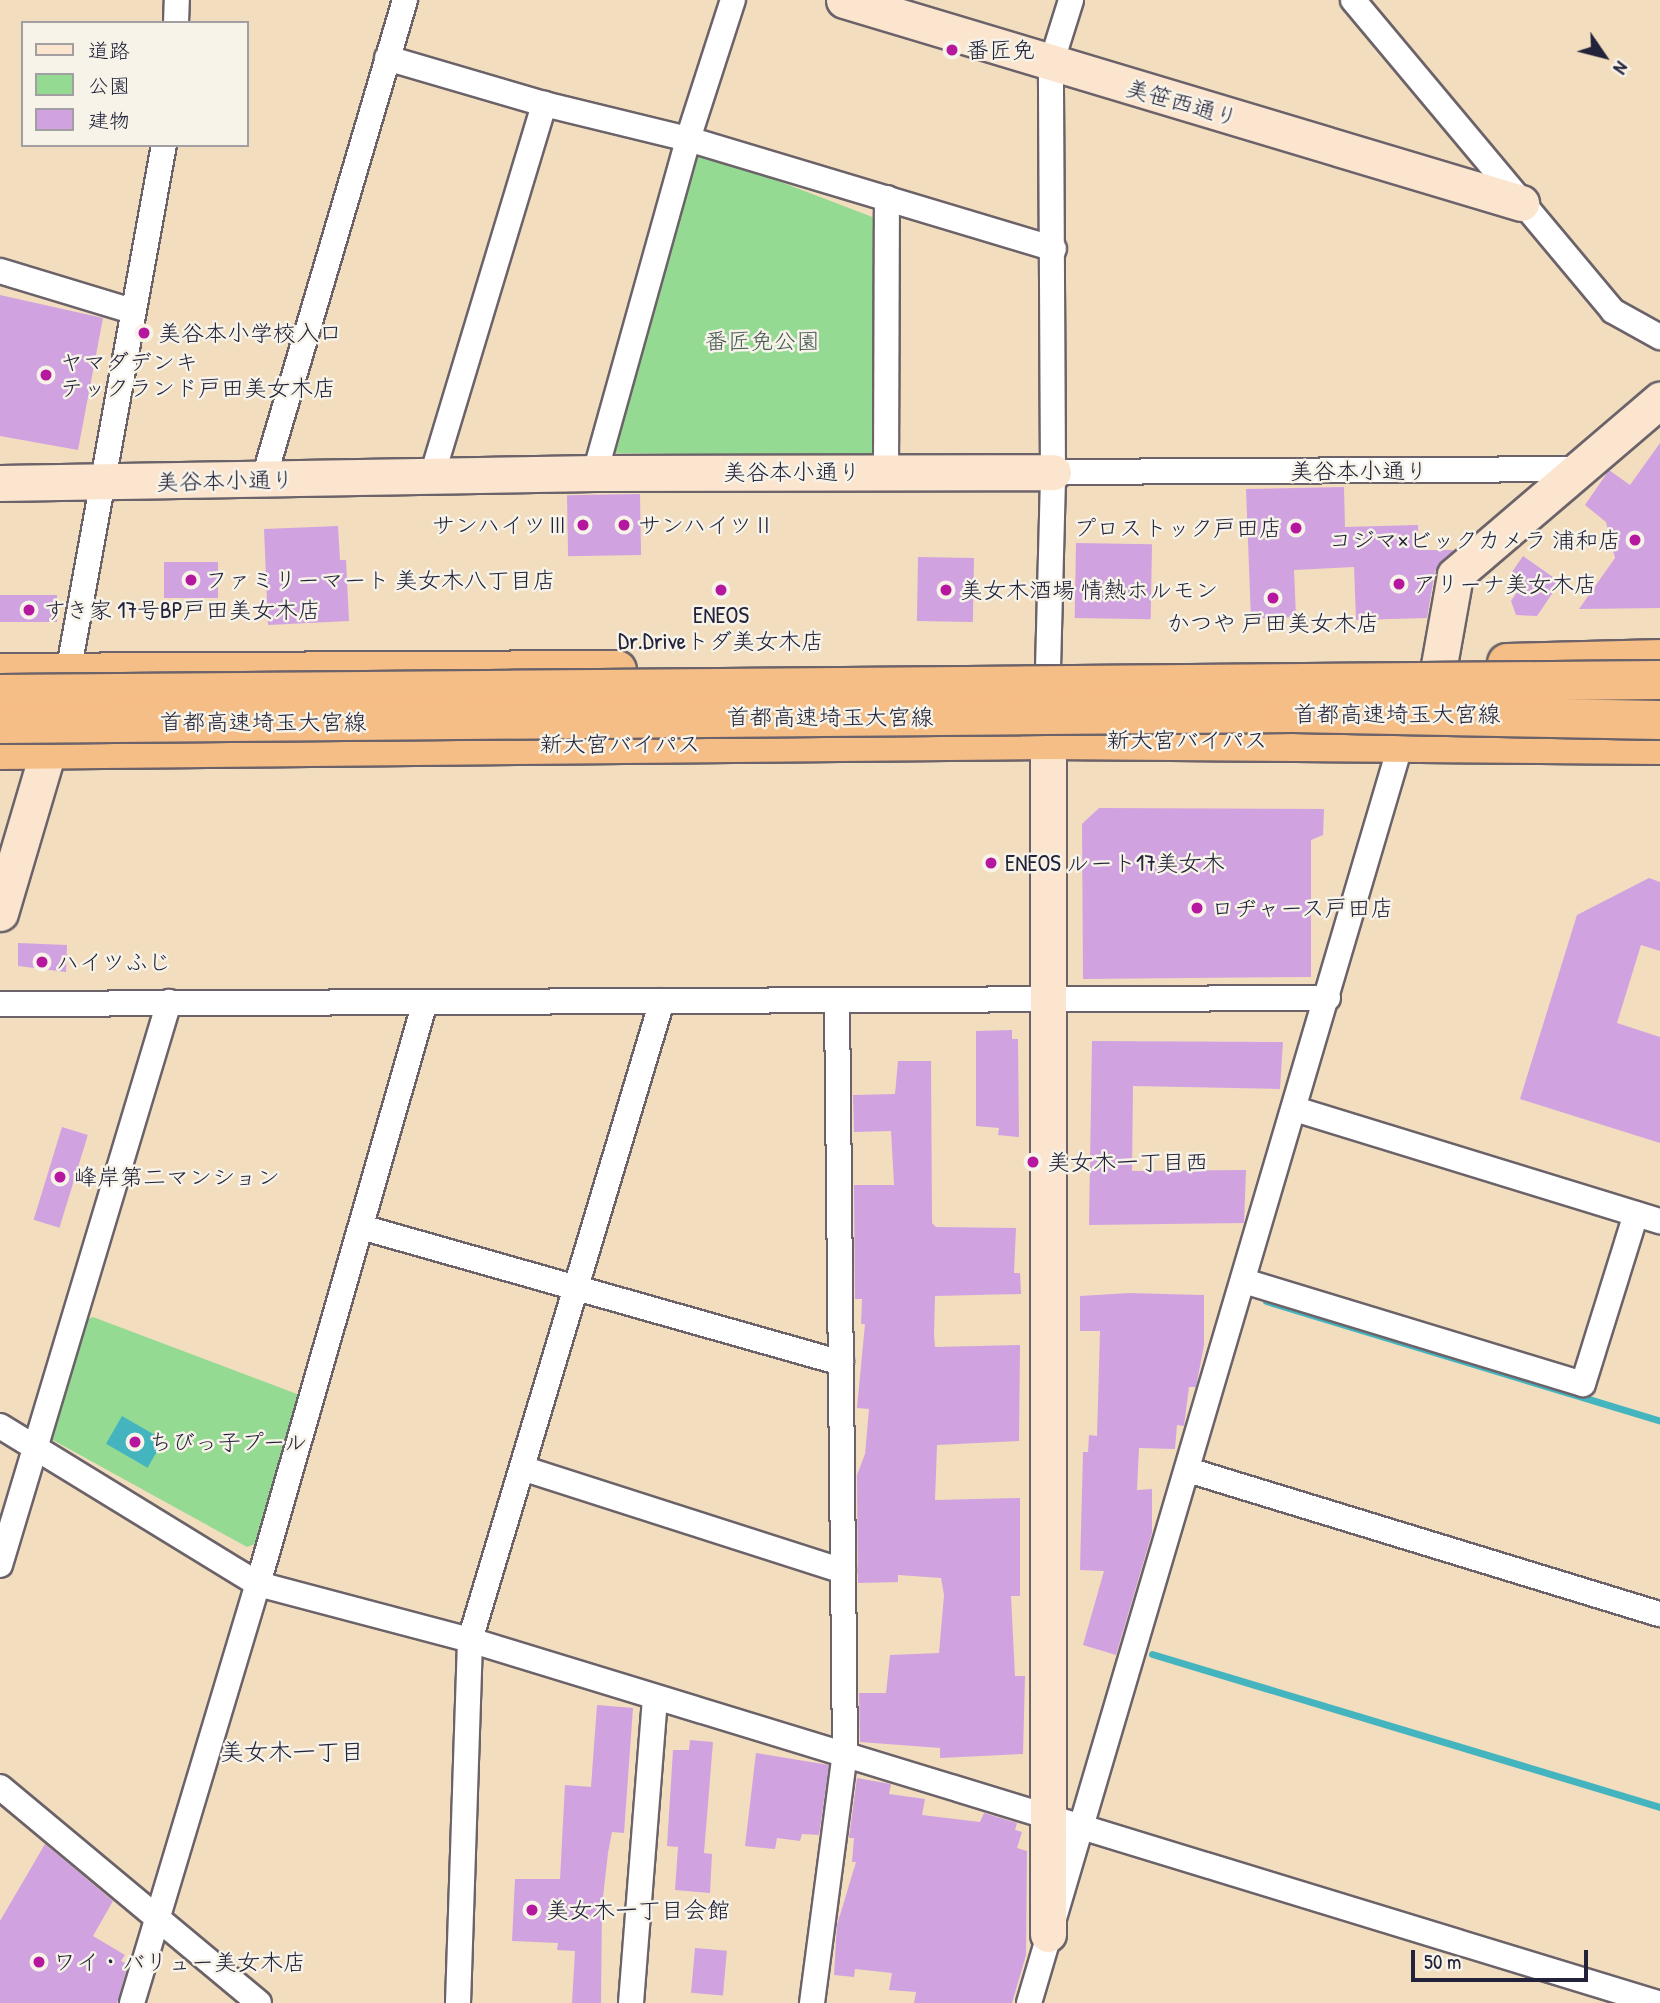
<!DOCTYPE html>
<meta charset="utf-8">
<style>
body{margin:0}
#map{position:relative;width:1660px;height:2003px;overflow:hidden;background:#f2ddbf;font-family:"Patrick Hand","Klee One",sans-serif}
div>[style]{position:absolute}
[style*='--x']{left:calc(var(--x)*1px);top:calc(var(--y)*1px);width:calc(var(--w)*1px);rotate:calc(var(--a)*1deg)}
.green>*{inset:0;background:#95da93}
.water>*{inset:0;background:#44b4be;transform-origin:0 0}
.stream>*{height:7px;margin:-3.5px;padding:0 3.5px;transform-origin:3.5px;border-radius:3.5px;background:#44b4be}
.building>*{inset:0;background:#d0a3e0;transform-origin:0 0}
.roads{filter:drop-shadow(2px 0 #6b6369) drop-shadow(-2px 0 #6b6369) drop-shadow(0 2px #6b6369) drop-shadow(0 -2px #6b6369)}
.street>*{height:24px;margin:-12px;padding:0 12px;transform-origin:12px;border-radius:12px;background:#fff}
.secondary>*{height:35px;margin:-17.5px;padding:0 17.5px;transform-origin:17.5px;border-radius:17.5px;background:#fbe5cf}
.highway>*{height:38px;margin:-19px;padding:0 19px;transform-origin:19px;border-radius:19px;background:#f6be87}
.bridges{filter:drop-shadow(2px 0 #6b6369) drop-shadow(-2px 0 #6b6369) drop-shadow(0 2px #6b6369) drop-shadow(0 -2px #6b6369)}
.highway-bridge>*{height:38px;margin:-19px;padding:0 19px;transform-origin:19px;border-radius:19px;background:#f6be87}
.dots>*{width:19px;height:19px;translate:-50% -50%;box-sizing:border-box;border:4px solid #f7f3e8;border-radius:50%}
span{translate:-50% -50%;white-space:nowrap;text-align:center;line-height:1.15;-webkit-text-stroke:5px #f7f3e8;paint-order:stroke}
.poi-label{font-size:23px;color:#22223b}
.left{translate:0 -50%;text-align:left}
.right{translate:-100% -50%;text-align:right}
.street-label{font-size:23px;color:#22223b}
.park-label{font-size:23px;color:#445955}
.neighbourhood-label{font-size:24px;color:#22223b}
.legend{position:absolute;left:21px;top:21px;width:228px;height:126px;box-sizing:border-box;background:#f7f3e8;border:2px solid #a29fa3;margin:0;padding:9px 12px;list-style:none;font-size:21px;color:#22223b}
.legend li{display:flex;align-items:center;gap:14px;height:35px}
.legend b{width:35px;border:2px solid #a29fa3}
.north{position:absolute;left:1569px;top:21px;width:70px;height:70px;-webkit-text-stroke:5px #f7f3e8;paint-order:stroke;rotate:125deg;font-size:19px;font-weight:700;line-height:28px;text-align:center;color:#22223b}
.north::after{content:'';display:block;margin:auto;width:24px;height:32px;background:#22223b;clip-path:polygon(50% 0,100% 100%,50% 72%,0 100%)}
.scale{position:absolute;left:1411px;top:1950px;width:177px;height:32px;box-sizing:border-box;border:4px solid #22223b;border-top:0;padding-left:9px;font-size:21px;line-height:24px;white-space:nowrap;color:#22223b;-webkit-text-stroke:5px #f7f3e8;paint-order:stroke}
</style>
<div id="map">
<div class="green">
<div style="clip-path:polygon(700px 151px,875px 218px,878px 457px,610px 453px)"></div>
<div style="clip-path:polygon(93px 1317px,297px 1394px,300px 1400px,255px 1544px,247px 1547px,51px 1439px,85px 1320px)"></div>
</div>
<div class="water">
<div style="left:122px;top:1416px;width:48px;height:32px;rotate:30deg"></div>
</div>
<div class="stream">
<div style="--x:1266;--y:1301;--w:412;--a:16.9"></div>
<div style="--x:1152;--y:1654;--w:531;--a:16.76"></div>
</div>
<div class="building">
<div style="clip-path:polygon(0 295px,103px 318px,78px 450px,0 436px)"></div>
<div style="clip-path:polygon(1660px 443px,1660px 608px,1579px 609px,1615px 558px,1606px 522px,1585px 505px,1609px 470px,1630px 485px)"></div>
<div style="clip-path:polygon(1344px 487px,1345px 527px,1418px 525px,1419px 550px,1454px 550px,1435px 571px,1427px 618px,1356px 620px,1354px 567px,1294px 570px,1296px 617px,1251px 619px,1246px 489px)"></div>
<div style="left:640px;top:494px;width:61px;height:73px;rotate:89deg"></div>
<div style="clip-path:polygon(338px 526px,340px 560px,346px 560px,349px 621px,268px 625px,264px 529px)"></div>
<div style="left:1076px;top:543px;width:76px;height:75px;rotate:1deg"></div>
<div style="clip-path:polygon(1523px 556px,1560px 582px,1537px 616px,1516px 615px,1511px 601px,1524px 581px,1512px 572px)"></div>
<div style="left:918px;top:557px;width:56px;height:64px;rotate:1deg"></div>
<div style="left:164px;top:562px;width:54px;height:36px"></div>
<div style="left:57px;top:595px;width:27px;height:57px;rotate:90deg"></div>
<div style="clip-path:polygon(1099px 808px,1324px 809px,1323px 835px,1311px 840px,1311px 977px,1083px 979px,1082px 824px)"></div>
<div style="clip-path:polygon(1649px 878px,1660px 882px,1660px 951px,1641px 945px,1617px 1023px,1660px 1037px,1660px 1143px,1520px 1099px,1577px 915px)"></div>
<div style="clip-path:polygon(18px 943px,67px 945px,66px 972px,18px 966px)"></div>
<div style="clip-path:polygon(1012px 1030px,1012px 1039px,1018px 1039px,1019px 1137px,998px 1135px,999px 1128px,976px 1126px,976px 1031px)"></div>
<div style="clip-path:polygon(1092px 1041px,1283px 1042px,1280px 1089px,1133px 1086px,1132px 1171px,1246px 1170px,1244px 1223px,1089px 1225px)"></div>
<div style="clip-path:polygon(898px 1061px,931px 1061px,932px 1223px,936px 1227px,1016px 1228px,1014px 1273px,1020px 1273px,1021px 1294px,935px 1296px,934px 1335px,935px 1347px,1020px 1345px,1019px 1441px,937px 1445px,935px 1500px,1020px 1498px,1020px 1596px,1011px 1596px,1015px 1676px,1025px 1676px,1023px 1754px,940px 1758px,940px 1748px,860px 1742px,859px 1693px,886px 1693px,890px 1655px,939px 1653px,944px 1595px,941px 1578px,898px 1575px,898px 1582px,858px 1583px,857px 1475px,865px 1454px,869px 1409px,857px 1408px,865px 1324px,861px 1324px,862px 1299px,855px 1299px,854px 1185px,894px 1185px,891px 1131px,854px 1132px,853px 1095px,895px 1094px)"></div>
<div style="left:62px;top:1127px;width:27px;height:97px;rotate:17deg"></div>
<div style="clip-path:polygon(1129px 1293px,1204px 1295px,1204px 1345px,1196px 1387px,1189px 1387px,1184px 1426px,1177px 1425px,1175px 1449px,1139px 1448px,1137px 1490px,1152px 1489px,1152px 1533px,1116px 1655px,1083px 1645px,1104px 1571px,1080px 1570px,1083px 1452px,1088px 1452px,1089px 1435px,1097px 1436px,1100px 1331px,1080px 1331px,1080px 1296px)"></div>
<div style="clip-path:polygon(597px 1705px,633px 1708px,624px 1833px,612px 1832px,608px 1853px,602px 1906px,601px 2003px,572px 2003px,575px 1951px,557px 1950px,558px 1943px,512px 1941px,515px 1879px,560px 1879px,565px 1785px,591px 1787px)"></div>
<div style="clip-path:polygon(690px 1740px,713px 1742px,704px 1853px,712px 1854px,710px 1893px,675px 1890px,678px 1847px,667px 1846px,673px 1750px,689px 1750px)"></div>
<div style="clip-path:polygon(756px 1753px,829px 1765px,819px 1835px,802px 1834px,800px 1841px,777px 1838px,775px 1849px,745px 1846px)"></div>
<div style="clip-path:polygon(857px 1778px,891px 1784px,889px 1794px,925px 1799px,922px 1815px,980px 1822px,984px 1813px,1017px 1823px,1015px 1830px,1022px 1832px,1017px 1848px,1027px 1851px,1026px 1955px,1012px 2003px,914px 2003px,916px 1992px,889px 1990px,892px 1973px,855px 1969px,854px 1977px,834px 1975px,837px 1925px,856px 1862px,852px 1862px,854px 1838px,849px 1838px)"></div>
<div style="clip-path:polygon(45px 1844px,113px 1901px,93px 1936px,125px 1955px,121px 1961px,128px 1964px,117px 2003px,0 2003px,0 1921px)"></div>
<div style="left:695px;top:1948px;width:32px;height:45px;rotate:5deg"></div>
</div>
<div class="roads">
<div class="street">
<div style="--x:1353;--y:0;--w:405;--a:50.1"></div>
<div style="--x:1613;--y:311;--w:54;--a:29"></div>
<div style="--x:176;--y:23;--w:23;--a:-88"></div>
<div style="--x:387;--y:58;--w:164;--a:16.3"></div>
<div style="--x:544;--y:104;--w:148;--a:13.7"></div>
<div style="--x:688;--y:139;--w:382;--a:16.7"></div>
<div style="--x:0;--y:271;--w:138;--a:16.9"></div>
<div style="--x:886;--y:472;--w:274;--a:-89.8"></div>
<div style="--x:1053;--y:472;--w:531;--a:-0.32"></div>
<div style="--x:595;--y:473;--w:347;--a:-74.4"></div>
<div style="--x:688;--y:139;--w:146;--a:-72.1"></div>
<div style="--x:431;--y:479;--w:392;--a:-73.2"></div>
<div style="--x:263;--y:481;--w:502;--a:-73.55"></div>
<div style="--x:1048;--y:669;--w:197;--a:-88.5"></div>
<div style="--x:1053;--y:472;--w:408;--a:-90.3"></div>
<div style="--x:1051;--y:64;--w:67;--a:-72.6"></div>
<div style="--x:68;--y:673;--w:537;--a:-79.7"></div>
<div style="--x:0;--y:1004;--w:1328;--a:-0.26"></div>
<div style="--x:1295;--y:1109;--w:382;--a:17.1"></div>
<div style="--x:361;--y:1227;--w:499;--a:15.8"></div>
<div style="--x:1244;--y:1281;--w:354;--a:16.9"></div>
<div style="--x:1583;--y:1384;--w:178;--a:-72.7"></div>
<div style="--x:0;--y:1426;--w:303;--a:31.5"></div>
<div style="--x:258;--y:1584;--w:219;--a:14.8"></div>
<div style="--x:470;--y:1640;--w:1241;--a:17"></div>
<div style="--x:522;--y:1468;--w:337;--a:17.8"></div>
<div style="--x:1188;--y:1470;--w:493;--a:17"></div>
<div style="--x:0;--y:1565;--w:588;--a:-73.29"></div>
<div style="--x:0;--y:1787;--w:337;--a:39.8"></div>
<div style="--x:132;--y:2003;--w:438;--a:-73.3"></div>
<div style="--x:258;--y:1584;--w:605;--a:-73.99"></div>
<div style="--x:458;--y:2003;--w:363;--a:-88.1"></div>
<div style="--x:470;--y:1640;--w:667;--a:-73.28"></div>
<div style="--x:631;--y:2003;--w:305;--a:-85.5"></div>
<div style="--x:812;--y:2003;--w:251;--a:-82.5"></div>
<div style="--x:845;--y:1754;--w:754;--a:-90.61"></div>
<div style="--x:1029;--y:2003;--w:1317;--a:-73.55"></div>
</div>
<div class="secondary">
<div style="--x:844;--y:0;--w:707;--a:16.69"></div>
<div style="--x:0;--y:483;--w:595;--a:-0.96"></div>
<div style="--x:595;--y:473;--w:458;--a:-0.1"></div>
<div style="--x:1439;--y:665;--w:91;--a:-79.9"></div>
<div style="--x:1455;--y:575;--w:270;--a:-40.5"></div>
<div style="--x:1048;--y:740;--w:1194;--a:90"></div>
<div style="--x:0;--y:913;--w:197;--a:-73.5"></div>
</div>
<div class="highway">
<div style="--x:1507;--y:663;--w:153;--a:-1.5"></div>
<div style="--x:0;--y:673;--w:617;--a:-0.28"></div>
<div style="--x:0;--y:750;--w:1048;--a:-0.55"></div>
<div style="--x:1048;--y:740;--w:612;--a:0.47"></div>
</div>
</div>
<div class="bridges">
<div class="highway-bridge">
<div style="--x:0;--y:694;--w:1660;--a:-0.48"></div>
<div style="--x:0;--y:724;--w:1293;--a:-0.49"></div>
<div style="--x:1293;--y:713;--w:367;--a:1.1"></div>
</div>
</div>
<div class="dots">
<div style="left:952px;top:50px;background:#b5179e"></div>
<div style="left:144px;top:333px;background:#b5179e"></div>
<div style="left:46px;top:375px;background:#b5179e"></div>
<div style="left:583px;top:525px;background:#b5179e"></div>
<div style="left:624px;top:525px;background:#b5179e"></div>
<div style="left:1296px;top:528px;background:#b5179e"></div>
<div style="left:1635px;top:540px;background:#b5179e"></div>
<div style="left:191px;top:580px;background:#b5179e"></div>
<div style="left:1399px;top:584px;background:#b5179e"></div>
<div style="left:721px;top:590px;background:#b5179e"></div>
<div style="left:946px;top:590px;background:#b5179e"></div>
<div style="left:1273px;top:598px;background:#b5179e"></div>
<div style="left:29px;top:610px;background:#b5179e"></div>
<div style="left:991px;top:863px;background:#b5179e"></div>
<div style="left:1197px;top:908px;background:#b5179e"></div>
<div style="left:42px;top:962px;background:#b5179e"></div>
<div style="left:1033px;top:1162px;background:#b5179e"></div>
<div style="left:60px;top:1177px;background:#b5179e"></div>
<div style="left:135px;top:1442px;background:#b5179e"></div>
<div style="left:532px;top:1910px;background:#b5179e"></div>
<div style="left:39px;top:1962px;background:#b5179e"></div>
</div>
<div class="poi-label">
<span class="left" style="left:966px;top:50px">番匠免</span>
<span class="left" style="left:158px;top:333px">美谷本小学校入口</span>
<span class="left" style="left:60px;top:375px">ヤマダデンキ<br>テックランド戸田美女木店</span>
<span class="right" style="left:569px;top:525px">サンハイツⅢ</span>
<span class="left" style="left:638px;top:525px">サンハイツⅡ</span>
<span class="right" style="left:1282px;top:528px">プロストック戸田店</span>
<span class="right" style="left:1621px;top:540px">コジマ×ビックカメラ 浦和店</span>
<span class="left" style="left:205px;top:580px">ファミリーマート 美女木八丁目店</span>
<span class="left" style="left:1413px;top:584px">アリーナ美女木店</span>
<span class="left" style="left:960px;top:590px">美女木酒場 情熱ホルモン</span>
<span class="left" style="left:43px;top:610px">すき家 17号BP戸田美女木店</span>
<span style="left:721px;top:628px">ENEOS<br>Dr.Driveトダ美女木店</span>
<span style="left:1273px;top:623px">かつや 戸田美女木店</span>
<span class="left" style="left:1005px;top:863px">ENEOS ルート17美女木</span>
<span class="left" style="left:1211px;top:908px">ロヂャース戸田店</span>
<span class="left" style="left:56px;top:962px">ハイツふじ</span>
<span class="left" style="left:1047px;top:1162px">美女木一丁目西</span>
<span class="left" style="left:74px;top:1177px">峰岸第二マンション</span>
<span class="left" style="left:149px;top:1442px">ちびっ子プール</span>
<span class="left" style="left:546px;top:1910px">美女木一丁目会館</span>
<span class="left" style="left:53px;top:1962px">ワイ・バリュー美女木店</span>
</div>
<div class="street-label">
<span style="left:1182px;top:103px;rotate:16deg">美笹西通り</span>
<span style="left:1359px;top:471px">美谷本小通り</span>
<span style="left:792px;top:472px">美谷本小通り</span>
<span style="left:225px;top:481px;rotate:-1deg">美谷本小通り</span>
<span style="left:1397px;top:714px">首都高速埼玉大宮線</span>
<span style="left:830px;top:717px">首都高速埼玉大宮線</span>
<span style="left:263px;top:722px">首都高速埼玉大宮線</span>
<span style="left:1187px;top:740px">新大宮バイパス</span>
<span style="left:620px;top:744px">新大宮バイパス</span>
</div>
<div class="park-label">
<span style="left:762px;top:341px">番匠免公園</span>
</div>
<div class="neighbourhood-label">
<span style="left:292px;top:1752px">美女木一丁目</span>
</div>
<ul class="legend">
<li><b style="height:9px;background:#fbe5cf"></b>道路</li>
<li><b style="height:19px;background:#95da93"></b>公園</li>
<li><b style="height:19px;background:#d0a3e0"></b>建物</li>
</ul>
<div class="north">N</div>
<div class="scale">50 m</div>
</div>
